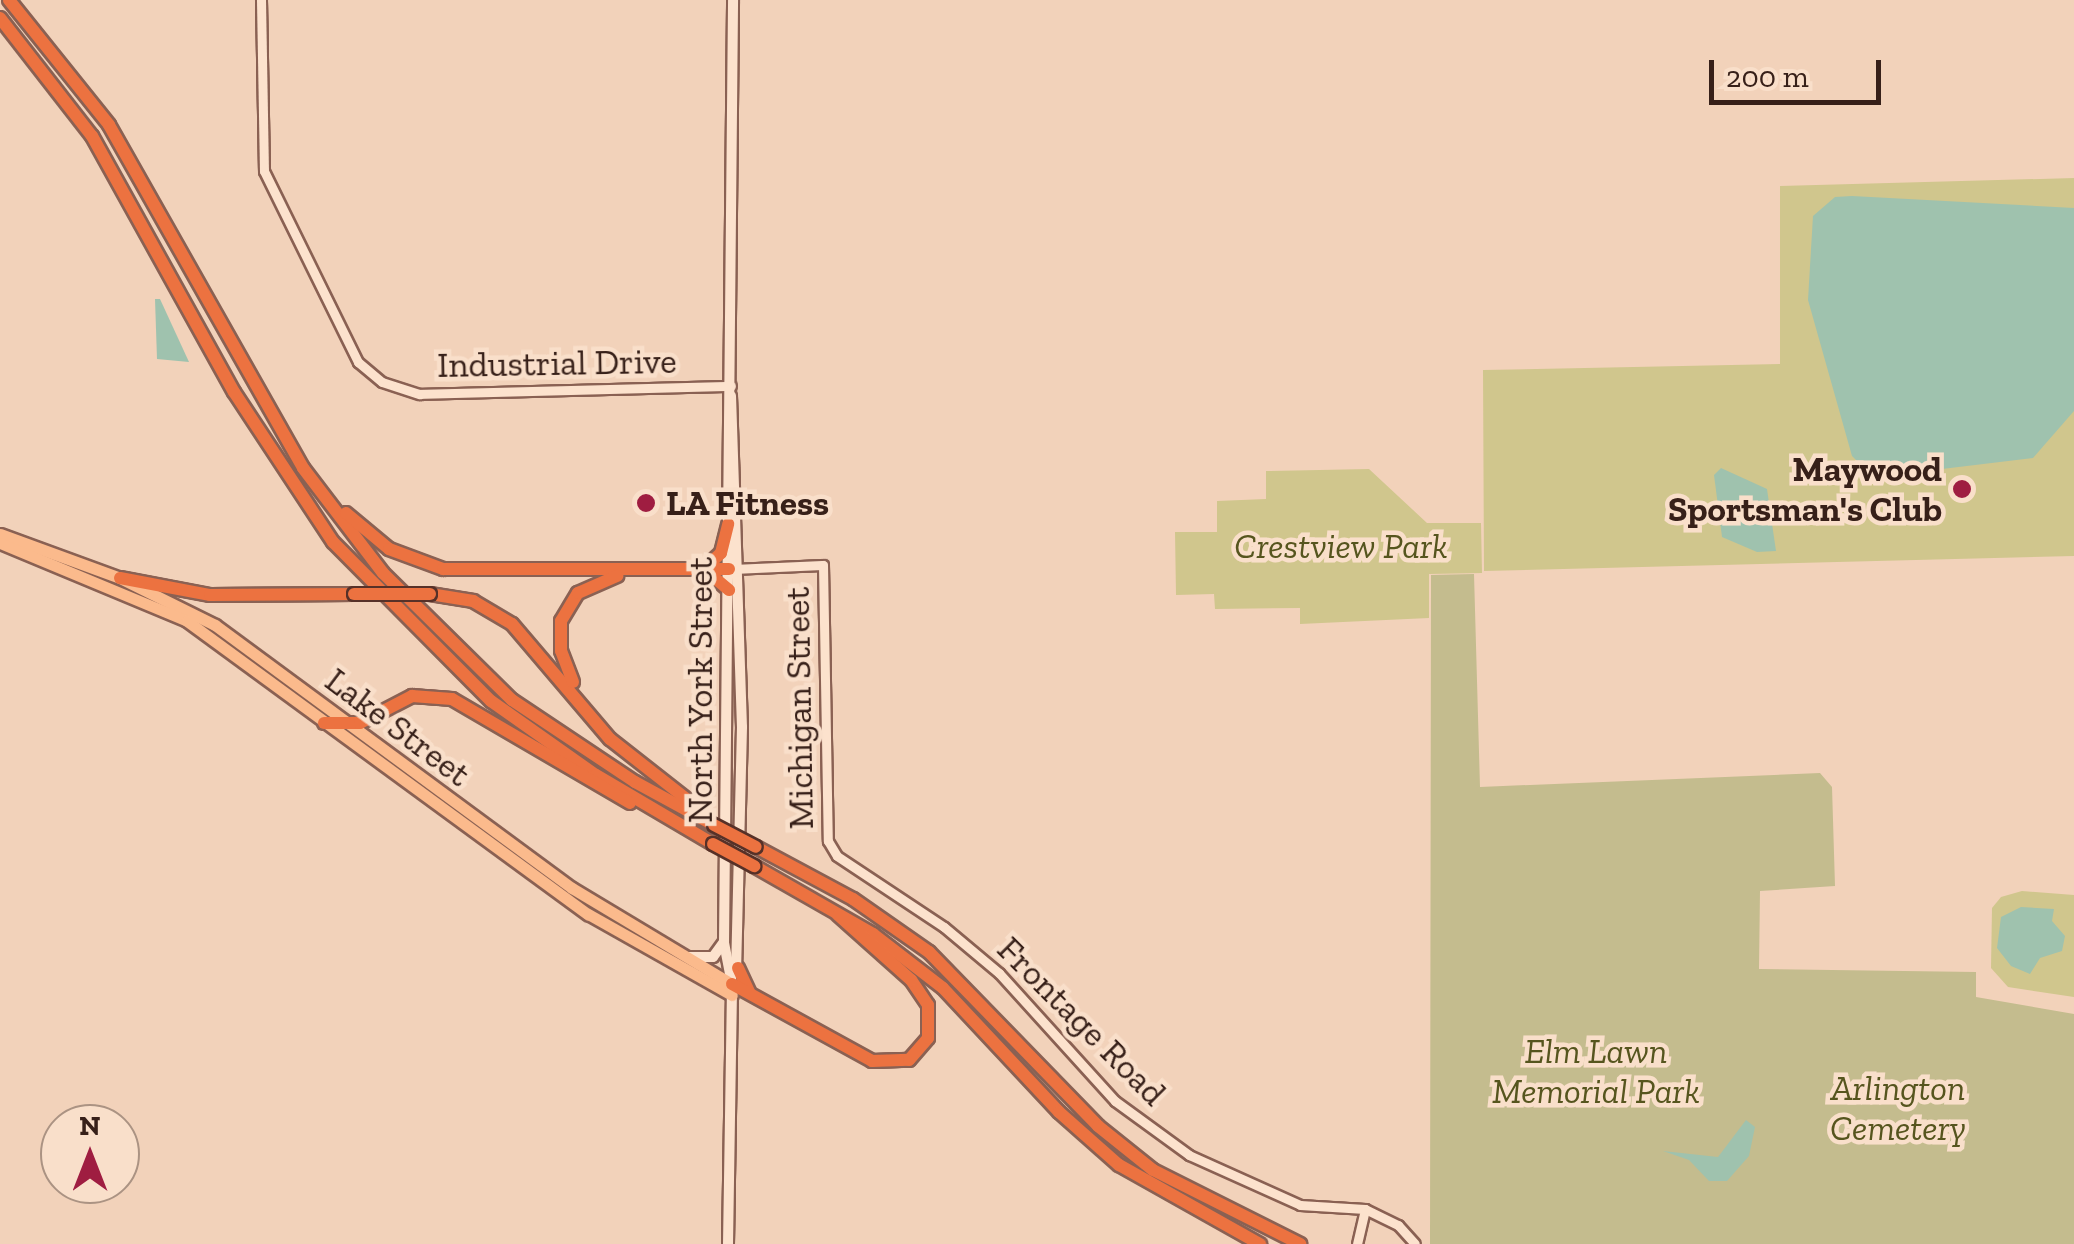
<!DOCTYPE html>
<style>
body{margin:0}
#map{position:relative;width:2074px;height:1244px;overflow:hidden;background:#f2d2ba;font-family:"Zilla Slab",serif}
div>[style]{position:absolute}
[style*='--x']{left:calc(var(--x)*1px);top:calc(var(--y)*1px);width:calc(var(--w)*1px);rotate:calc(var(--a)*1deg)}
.green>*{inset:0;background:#d0c68d}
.cemetery>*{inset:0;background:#c4bc8e}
.water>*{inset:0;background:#9fc2ae}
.roads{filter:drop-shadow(2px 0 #8a6153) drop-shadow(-2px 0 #8a6153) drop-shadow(0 2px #8a6153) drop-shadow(0 -2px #8a6153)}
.tertiary>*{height:9px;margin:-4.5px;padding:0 4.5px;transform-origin:4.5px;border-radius:4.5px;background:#fce2cd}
.secondary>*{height:10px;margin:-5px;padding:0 5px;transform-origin:5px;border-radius:5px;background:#fce2cd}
.primary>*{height:11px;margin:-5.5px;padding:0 5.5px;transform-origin:5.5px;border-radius:5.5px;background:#fbba8c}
.motorway>*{height:12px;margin:-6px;padding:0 6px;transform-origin:6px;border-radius:6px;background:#ec7240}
.bridges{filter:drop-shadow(2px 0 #573128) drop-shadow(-2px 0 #573128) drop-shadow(0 2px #573128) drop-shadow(0 -2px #573128)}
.motorway-bridge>*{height:12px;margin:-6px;padding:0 6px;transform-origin:6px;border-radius:6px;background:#ec7240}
.dots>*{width:28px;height:28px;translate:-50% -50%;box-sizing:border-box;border:5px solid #f9dfca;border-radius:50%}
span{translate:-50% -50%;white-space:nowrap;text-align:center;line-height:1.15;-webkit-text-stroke:9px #f9dfca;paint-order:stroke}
.street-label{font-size:35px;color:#372019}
.poi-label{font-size:35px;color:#372019;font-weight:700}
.right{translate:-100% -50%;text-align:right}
.left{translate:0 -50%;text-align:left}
.park-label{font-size:35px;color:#56551e;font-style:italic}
.north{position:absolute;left:40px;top:1104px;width:100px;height:100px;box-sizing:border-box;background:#f9dfca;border:2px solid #ab9383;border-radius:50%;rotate:0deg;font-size:28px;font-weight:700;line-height:40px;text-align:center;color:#372019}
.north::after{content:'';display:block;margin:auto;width:35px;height:45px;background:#9f1d41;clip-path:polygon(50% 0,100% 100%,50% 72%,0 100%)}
.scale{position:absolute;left:1709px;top:60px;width:172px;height:45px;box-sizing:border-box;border:5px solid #372019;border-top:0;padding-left:12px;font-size:30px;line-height:35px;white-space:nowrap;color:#372019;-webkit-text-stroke:8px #f9dfca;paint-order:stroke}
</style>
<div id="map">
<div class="green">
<div style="clip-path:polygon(2074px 178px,2074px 556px,1484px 571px,1483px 370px,1780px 364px,1780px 186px)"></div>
<div style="clip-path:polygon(1369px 469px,1427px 523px,1481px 523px,1482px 573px,1429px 574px,1429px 618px,1300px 624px,1300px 608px,1215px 609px,1214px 594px,1176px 595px,1175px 532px,1217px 532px,1217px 501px,1266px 499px,1266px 471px)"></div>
<div style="clip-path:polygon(2022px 891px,2074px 895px,2074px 997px,2008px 987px,1991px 968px,1992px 908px,2001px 897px)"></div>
</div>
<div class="cemetery">
<div style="clip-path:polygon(1474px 574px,1480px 787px,1820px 773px,1832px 787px,1835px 886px,1760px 891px,1759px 969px,1976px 972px,1976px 997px,2074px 1014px,2074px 1244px,1430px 1244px,1431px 575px)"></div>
</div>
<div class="water">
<div style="clip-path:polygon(1852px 196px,2074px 208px,2074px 411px,2033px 458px,1884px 476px,1868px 472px,1852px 456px,1808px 300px,1813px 216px,1835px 197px)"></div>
<div style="clip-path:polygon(155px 299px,160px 299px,189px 362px,157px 359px)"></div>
<div style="clip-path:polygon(1721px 468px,1767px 489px,1776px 551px,1757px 552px,1722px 537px,1714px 475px)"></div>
<div style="clip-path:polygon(2021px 907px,2054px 909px,2052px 921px,2065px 936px,2062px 951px,2040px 958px,2030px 974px,2011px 966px,1997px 948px,2001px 917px)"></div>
<div style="clip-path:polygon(1746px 1120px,1755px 1127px,1749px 1156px,1727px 1181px,1709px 1181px,1689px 1160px,1663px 1151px,1718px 1157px)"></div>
</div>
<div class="roads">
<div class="tertiary">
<div style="--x:261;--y:0;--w:171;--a:89"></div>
<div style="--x:264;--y:171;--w:213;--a:63.8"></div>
<div style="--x:358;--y:362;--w:31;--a:40"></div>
<div style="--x:382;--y:382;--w:40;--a:18"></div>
<div style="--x:420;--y:394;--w:311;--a:-1.5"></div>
<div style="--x:732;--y:569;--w:91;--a:-2.5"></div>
<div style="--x:823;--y:565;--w:276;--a:89"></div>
<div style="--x:828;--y:841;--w:17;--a:59"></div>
<div style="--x:837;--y:856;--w:128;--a:33.6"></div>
<div style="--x:944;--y:927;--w:72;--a:39.9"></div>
<div style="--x:999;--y:973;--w:173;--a:47.8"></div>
<div style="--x:1115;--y:1101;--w:92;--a:36.1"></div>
<div style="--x:1189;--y:1155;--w:122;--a:24.2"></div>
<div style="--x:1300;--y:1205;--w:65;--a:3.5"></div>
<div style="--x:1365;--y:1209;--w:37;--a:26"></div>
<div style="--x:1398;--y:1225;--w:25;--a:48"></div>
<div style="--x:1357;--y:1244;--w:36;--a:-77"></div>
</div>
<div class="secondary">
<div style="--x:731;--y:396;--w:331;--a:88.1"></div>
<div style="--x:742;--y:727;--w:246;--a:91.4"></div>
<div style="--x:688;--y:957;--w:25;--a:0"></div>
<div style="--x:713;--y:957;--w:17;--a:-54"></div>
<div style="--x:732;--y:984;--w:42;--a:-101"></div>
<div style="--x:724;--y:943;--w:943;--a:-89.45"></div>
<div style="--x:728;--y:1244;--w:254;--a:-89.1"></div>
</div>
<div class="primary">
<div style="--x:0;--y:534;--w:128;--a:20.1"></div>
<div style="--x:120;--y:578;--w:106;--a:26.3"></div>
<div style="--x:215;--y:625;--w:443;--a:36.4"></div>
<div style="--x:572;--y:888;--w:187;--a:31"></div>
<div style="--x:0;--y:543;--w:203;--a:22.6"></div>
<div style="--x:187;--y:621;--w:497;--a:36.2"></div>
<div style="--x:588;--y:914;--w:165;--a:29.4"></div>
</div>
<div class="motorway">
<div style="--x:9;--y:0;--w:160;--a:51.3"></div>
<div style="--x:109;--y:125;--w:394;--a:60.5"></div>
<div style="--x:303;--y:468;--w:132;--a:52.7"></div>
<div style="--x:383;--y:573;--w:181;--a:44.6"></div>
<div style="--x:512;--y:700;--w:148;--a:33.7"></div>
<div style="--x:635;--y:782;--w:90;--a:28.6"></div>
<div style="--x:0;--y:18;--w:150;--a:52.1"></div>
<div style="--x:92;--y:136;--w:293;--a:61"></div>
<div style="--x:234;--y:392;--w:180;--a:56.6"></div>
<div style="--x:333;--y:542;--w:224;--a:45.2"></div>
<div style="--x:491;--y:701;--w:128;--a:35.2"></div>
<div style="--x:596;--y:775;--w:136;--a:30.5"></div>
<div style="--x:346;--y:513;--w:56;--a:39.9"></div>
<div style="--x:389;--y:549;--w:58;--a:20.3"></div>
<div style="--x:443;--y:569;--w:286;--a:0"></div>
<div style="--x:707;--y:566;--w:19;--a:-43"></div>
<div style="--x:721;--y:553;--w:30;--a:-76"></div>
<div style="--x:710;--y:574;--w:25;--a:40"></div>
<div style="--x:120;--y:578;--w:92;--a:10.7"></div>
<div style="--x:210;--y:595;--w:144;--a:-0.4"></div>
<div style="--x:430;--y:594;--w:44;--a:9.2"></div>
<div style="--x:473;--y:601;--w:45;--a:30.5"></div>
<div style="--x:512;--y:624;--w:151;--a:49.6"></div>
<div style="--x:610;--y:739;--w:123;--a:38.1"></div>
<div style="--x:573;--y:682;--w:33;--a:-111"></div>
<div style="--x:561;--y:651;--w:30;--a:-90"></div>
<div style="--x:561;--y:621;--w:33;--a:-59"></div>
<div style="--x:578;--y:593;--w:43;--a:-23.6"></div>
<div style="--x:324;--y:723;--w:36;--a:0"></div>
<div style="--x:360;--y:723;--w:59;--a:-27.4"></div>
<div style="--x:412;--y:696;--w:40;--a:4.3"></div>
<div style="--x:452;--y:699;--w:206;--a:30.3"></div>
<div style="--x:756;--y:847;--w:110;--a:28.2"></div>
<div style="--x:853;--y:899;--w:93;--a:34.9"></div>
<div style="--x:929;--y:952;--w:243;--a:45.8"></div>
<div style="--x:1098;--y:1126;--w:70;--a:38.7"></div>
<div style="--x:1153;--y:1170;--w:165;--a:26.7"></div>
<div style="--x:754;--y:866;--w:137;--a:29.7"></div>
<div style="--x:873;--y:934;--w:88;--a:37.6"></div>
<div style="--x:943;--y:988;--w:170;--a:46.9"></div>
<div style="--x:1059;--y:1112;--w:80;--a:41.5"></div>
<div style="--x:1119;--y:1165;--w:162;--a:29.3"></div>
<div style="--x:738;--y:968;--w:26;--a:65"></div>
<div style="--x:732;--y:984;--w:160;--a:28.8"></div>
<div style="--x:872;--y:1061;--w:37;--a:-2"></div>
<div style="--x:909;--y:1060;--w:29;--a:-49"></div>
<div style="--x:928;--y:1038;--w:33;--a:-90"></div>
<div style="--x:928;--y:1005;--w:30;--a:-124"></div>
<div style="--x:911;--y:980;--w:98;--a:-138.3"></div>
</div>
</div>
<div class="bridges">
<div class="motorway-bridge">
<div style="--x:354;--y:594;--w:76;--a:0"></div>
<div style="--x:714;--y:825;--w:47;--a:27.6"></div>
<div style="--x:713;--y:844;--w:47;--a:28.2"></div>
</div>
</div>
<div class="dots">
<div style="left:1962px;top:489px;background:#9f1d41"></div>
<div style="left:646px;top:503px;background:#9f1d41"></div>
</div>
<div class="street-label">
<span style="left:557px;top:363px;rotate:-1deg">Industrial Drive</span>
<span style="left:700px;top:690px;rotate:-90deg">North York Street</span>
<span style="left:799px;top:708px;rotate:-91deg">Michigan Street</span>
<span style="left:398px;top:727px;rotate:37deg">Lake Street</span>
<span style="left:1082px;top:1021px;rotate:45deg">Frontage Road</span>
</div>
<div class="poi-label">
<span class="right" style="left:1942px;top:489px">Maywood<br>Sportsman's Club</span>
<span class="left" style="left:666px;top:503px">LA Fitness</span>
</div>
<div class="park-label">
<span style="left:1341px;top:546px">Crestview Park</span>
<span style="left:1596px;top:1071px">Elm Lawn<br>Memorial Park</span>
<span style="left:1898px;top:1108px">Arlington<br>Cemetery</span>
</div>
<div class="north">N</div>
<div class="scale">200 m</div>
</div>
